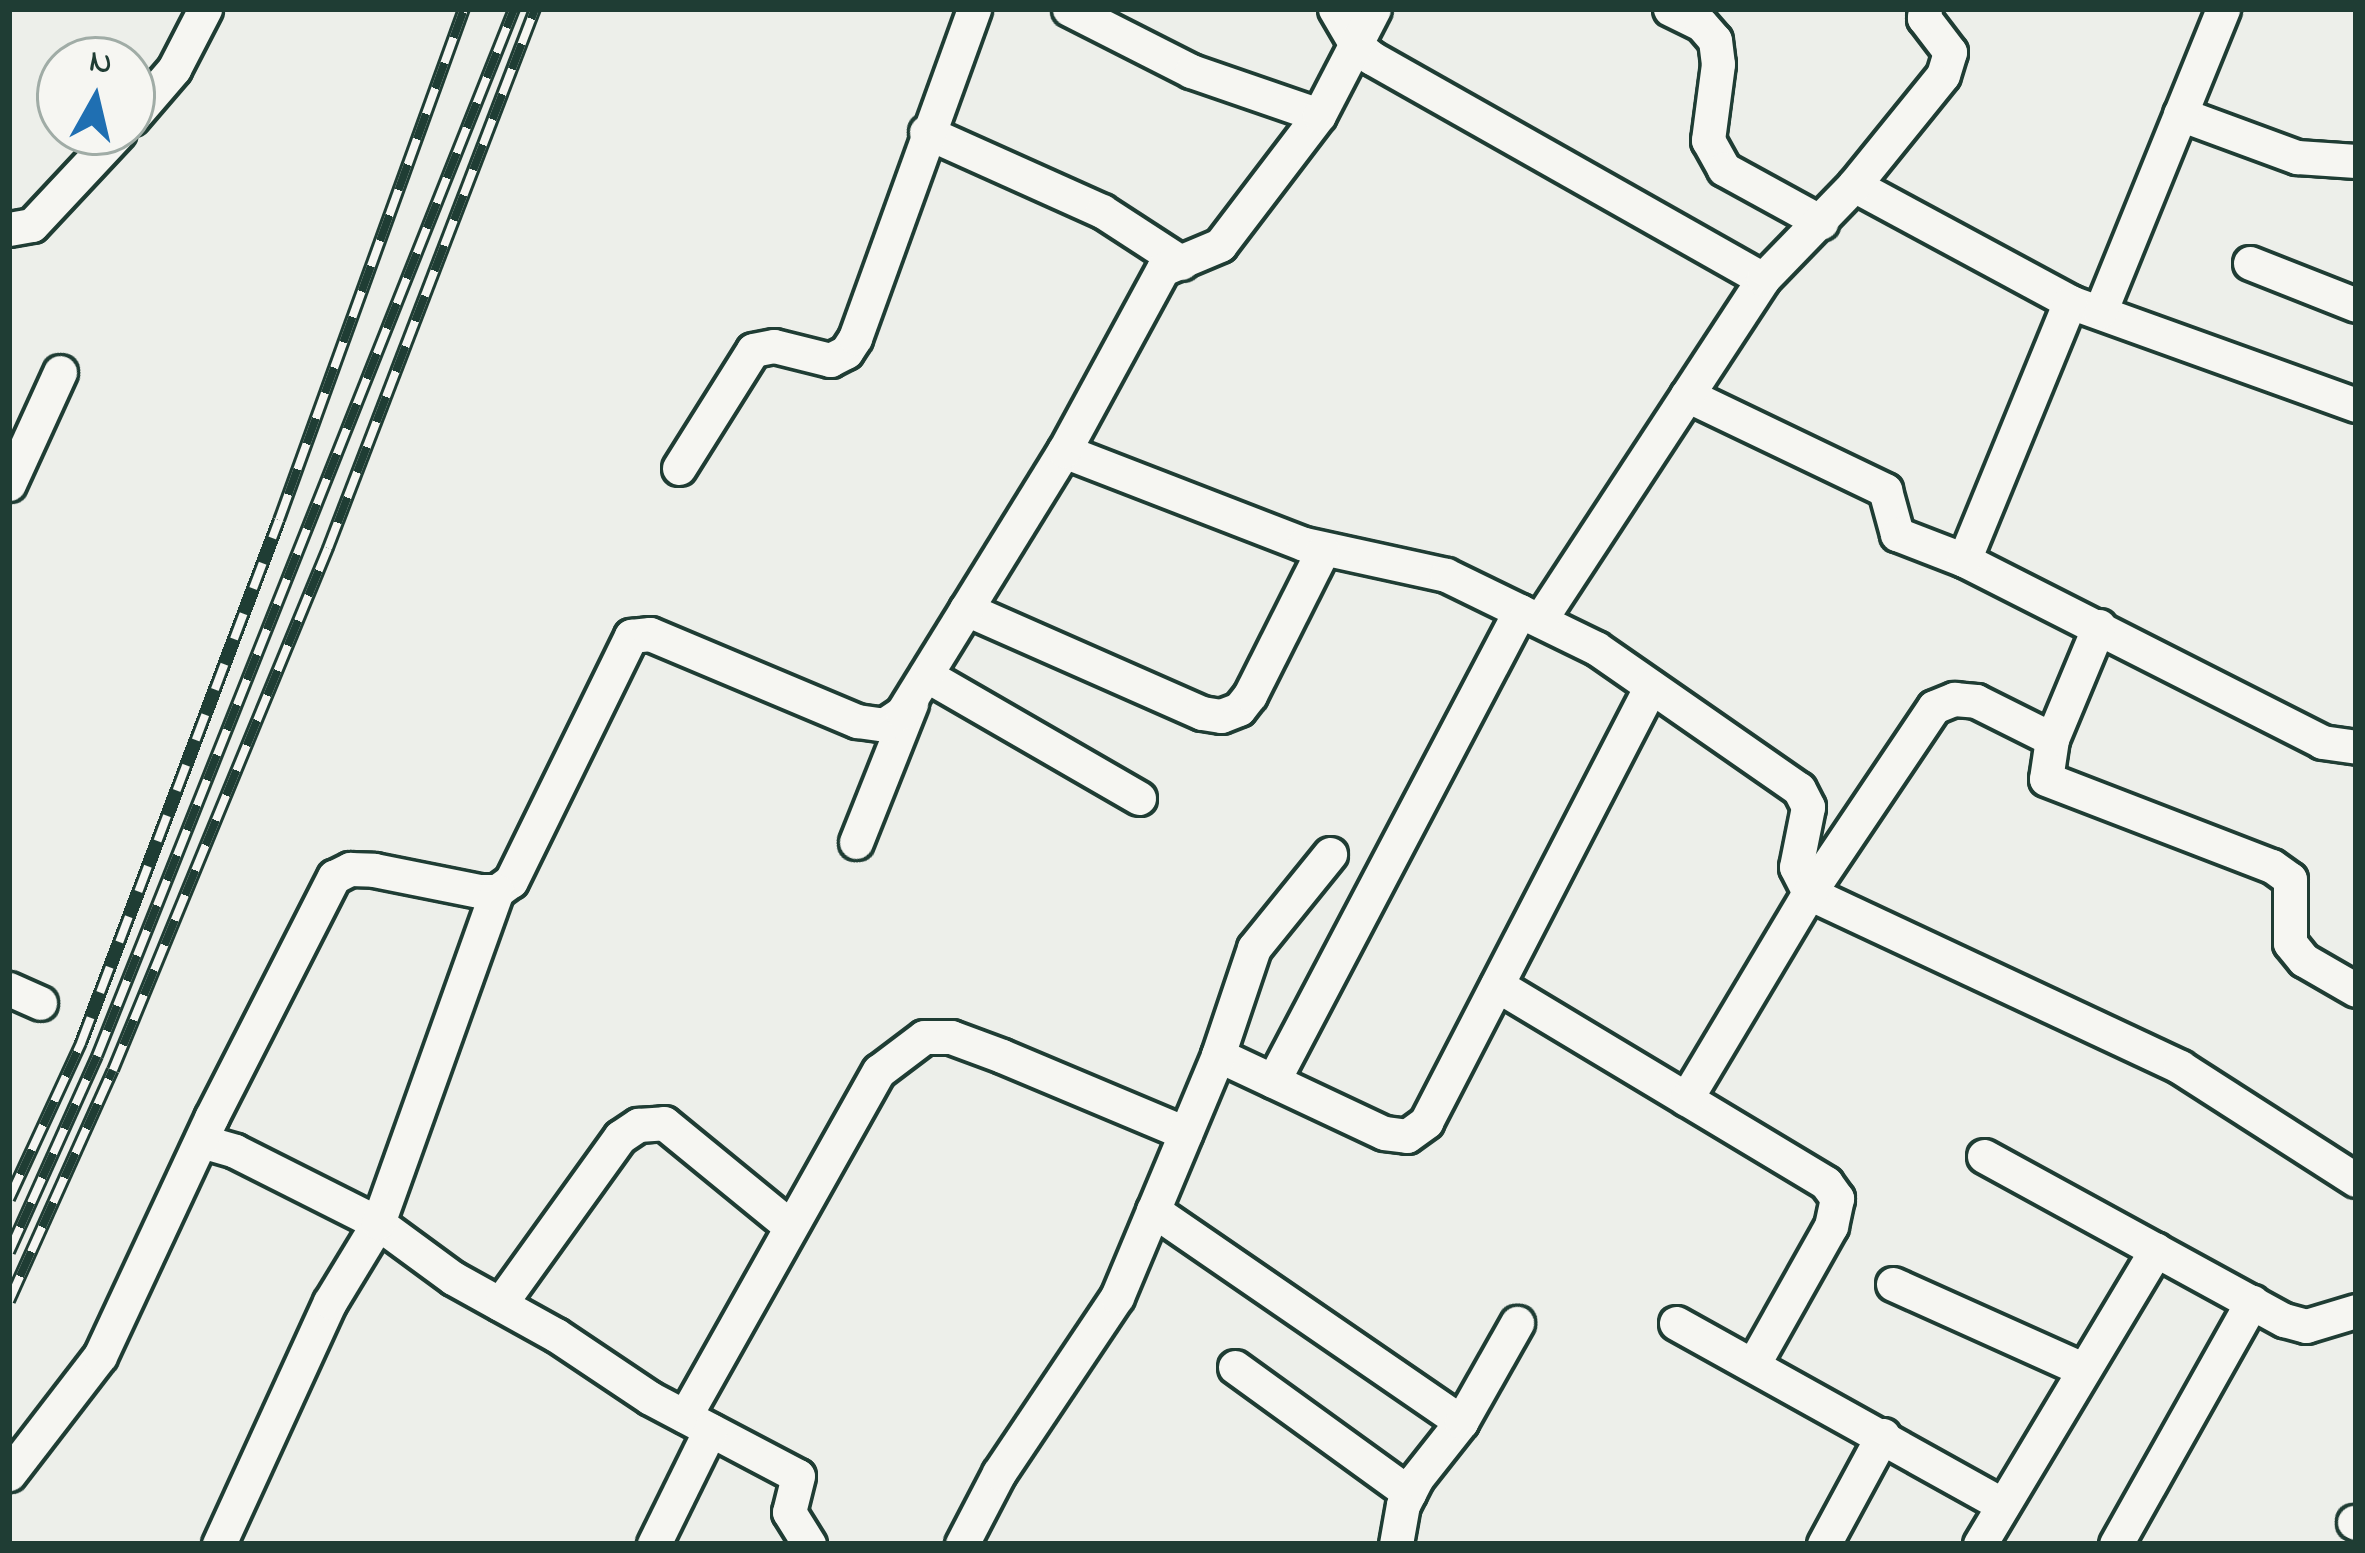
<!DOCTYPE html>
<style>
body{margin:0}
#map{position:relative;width:2365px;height:1553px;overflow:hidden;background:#edefea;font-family:"Indie Flower",sans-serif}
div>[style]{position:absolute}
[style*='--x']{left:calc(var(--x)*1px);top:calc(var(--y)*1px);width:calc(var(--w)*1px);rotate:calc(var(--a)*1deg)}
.roads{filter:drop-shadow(3px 0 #1f3d34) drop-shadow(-3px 0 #1f3d34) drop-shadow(0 3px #1f3d34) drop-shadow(0 -3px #1f3d34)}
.minor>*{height:33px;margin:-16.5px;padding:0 16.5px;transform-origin:16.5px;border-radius:16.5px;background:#f6f6f2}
.rail>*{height:14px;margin-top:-7px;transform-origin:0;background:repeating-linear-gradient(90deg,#f6f6f2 0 27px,#1f3d34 0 54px);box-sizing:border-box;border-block:3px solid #1f3d34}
span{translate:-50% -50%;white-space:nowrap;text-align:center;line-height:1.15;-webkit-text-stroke:10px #f6f6f2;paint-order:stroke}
.frame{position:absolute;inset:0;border:12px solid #1f3d34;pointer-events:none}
.north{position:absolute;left:36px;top:36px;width:120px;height:120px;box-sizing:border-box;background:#f6f6f2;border:3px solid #a0aca6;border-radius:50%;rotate:8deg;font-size:33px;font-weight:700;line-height:48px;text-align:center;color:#1f3d34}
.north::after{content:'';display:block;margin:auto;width:42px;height:54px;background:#1f6fb2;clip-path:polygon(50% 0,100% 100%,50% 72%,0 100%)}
</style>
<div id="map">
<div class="roads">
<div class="minor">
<div style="--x:1069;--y:9;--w:137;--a:26.9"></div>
<div style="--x:1191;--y:71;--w:135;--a:19"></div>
<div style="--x:1335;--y:9;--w:42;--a:59.7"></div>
<div style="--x:1356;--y:45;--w:21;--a:39"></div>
<div style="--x:1372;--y:58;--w:449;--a:29.5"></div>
<div style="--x:1670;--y:9;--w:34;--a:26"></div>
<div style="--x:1701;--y:24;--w:21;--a:49"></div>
<div style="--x:1715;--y:40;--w:24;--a:83"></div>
<div style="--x:1718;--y:64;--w:77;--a:97.5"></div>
<div style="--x:1708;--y:140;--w:33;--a:61"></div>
<div style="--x:1724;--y:169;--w:111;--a:28.7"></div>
<div style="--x:2180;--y:114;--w:125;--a:20.2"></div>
<div style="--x:2297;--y:157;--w:59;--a:3.9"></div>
<div style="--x:132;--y:118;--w:65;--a:-49.4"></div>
<div style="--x:174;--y:69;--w:68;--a:-62.7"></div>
<div style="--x:926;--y:132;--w:193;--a:24.2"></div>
<div style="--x:1102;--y:211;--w:95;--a:33"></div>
<div style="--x:1854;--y:185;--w:246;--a:28.4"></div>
<div style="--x:2070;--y:302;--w:304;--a:19.8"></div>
<div style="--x:9;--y:229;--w:23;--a:-10"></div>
<div style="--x:32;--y:225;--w:127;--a:-46.9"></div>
<div style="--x:2250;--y:263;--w:114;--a:21.6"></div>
<div style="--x:2100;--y:312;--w:327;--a:-67.9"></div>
<div style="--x:1687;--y:395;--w:220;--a:25.6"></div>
<div style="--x:1885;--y:490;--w:46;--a:74.7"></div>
<div style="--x:1897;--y:534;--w:72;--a:21.2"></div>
<div style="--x:1964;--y:560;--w:402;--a:26.9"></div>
<div style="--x:2322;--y:742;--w:34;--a:8"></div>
<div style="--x:1064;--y:451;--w:257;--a:21.2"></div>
<div style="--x:1304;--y:544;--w:145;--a:12.3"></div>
<div style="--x:1446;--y:575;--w:167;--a:26"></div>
<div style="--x:1596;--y:648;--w:247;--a:34.8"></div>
<div style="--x:1799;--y:789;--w:20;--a:63"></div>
<div style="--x:1808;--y:807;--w:61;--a:101.3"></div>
<div style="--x:1796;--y:867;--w:29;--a:63"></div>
<div style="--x:1809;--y:893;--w:410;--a:25.1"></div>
<div style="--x:2180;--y:1067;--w:209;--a:32.7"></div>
<div style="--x:679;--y:468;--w:139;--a:-57.9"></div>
<div style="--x:753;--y:350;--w:21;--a:-11"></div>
<div style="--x:774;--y:346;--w:58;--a:14"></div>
<div style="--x:830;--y:360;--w:18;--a:-27"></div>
<div style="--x:846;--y:352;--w:17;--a:-57"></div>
<div style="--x:855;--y:338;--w:350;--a:-70.1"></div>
<div style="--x:9;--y:484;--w:123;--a:-65.5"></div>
<div style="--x:1964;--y:560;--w:279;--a:-67.7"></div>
<div style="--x:966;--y:609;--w:258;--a:23.8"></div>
<div style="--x:1202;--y:713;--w:19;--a:9"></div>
<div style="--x:1221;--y:716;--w:19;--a:-21"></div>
<div style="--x:1239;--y:709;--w:18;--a:-52"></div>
<div style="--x:1250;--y:695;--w:162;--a:-63.3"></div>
<div style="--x:1540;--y:620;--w:407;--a:-56.8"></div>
<div style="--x:1763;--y:279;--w:131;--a:-45.9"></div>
<div style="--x:1854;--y:185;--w:141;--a:-51"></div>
<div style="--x:1943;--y:75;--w:24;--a:-73"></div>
<div style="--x:1950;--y:52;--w:43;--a:-127.4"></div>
<div style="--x:1924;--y:18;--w:9;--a:-84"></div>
<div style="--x:2099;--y:626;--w:122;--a:112.6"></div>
<div style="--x:2052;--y:739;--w:40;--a:98.5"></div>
<div style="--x:2046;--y:779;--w:242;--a:21.1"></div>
<div style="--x:2272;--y:866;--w:22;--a:36"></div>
<div style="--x:2290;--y:879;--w:64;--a:90"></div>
<div style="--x:2290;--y:943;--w:22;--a:51"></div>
<div style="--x:2304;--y:960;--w:60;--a:30"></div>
<div style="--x:926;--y:675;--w:246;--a:30"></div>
<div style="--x:856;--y:842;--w:149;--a:-68.3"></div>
<div style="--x:1497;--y:985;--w:384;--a:31"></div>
<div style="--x:1826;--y:1183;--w:19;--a:54"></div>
<div style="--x:1837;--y:1198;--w:29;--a:102"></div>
<div style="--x:1831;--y:1226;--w:159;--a:119.3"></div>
<div style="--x:9;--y:989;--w:34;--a:24"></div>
<div style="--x:1218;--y:1055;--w:183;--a:25.2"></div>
<div style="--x:1384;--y:1133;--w:23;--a:7"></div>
<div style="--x:1407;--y:1136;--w:24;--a:-36"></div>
<div style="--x:1426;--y:1122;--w:490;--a:-62.7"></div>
<div style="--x:1273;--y:1081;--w:531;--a:-62.28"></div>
<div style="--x:1686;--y:1099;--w:240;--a:-59.2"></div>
<div style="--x:1809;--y:893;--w:224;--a:-56.1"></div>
<div style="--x:1934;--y:707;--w:22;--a:-22"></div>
<div style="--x:1954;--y:699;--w:22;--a:5"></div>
<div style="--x:1976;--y:701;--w:85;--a:26.6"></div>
<div style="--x:201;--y:1141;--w:35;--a:16"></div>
<div style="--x:235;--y:1151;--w:160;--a:26.7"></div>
<div style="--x:378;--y:1223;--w:93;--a:36.3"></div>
<div style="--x:453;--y:1278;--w:118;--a:29"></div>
<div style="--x:556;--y:1335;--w:113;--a:33.8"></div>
<div style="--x:650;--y:1398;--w:167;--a:27.8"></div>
<div style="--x:798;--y:1476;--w:37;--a:104"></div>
<div style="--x:789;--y:1512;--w:38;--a:58"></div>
<div style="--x:1984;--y:1156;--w:342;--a:28.7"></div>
<div style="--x:2284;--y:1320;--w:23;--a:15"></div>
<div style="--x:2306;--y:1326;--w:52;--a:-16.7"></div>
<div style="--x:1153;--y:1210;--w:374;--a:34.5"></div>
<div style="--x:1893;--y:1284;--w:209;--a:24.2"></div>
<div style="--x:500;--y:1304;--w:206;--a:-54.3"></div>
<div style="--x:620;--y:1137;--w:22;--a:-34"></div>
<div style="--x:638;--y:1125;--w:26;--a:-4"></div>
<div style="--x:664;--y:1123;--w:163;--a:39.3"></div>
<div style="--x:1676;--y:1323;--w:374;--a:29.1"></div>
<div style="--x:1235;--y:1367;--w:215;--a:35.9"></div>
<div style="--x:685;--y:1416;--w:396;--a:-60.7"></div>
<div style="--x:879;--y:1071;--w:56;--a:-37.1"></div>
<div style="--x:924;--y:1037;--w:27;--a:0"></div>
<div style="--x:951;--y:1037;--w:54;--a:20.4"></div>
<div style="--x:1002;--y:1056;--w:199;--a:22.8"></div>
<div style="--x:9;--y:1474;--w:149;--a:-52.4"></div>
<div style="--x:100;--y:1356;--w:263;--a:-65"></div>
<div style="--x:211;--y:1118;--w:271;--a:-63"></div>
<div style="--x:334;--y:877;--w:18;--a:-27"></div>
<div style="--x:350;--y:869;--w:24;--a:2"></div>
<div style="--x:374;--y:870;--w:107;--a:11.3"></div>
<div style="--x:479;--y:891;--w:18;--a:0"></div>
<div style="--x:497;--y:891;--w:17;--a:-36"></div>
<div style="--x:511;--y:881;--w:273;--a:-63.9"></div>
<div style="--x:631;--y:636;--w:19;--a:-6"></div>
<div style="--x:650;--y:634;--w:225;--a:22.8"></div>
<div style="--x:857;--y:721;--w:27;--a:8"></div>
<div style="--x:884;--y:725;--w:22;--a:-34"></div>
<div style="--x:902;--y:713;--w:308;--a:-58.3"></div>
<div style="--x:1064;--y:451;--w:207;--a:-61.5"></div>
<div style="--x:1163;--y:269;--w:62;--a:-22.8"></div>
<div style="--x:1220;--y:245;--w:163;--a:-52.7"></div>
<div style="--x:1319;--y:115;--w:119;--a:-62.6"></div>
<div style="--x:2354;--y:1522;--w:2;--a:27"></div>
<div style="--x:219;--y:1544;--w:266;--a:-65.4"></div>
<div style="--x:330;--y:1302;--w:92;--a:-58.7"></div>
<div style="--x:378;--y:1223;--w:353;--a:-70.3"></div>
<div style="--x:654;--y:1544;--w:127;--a:-63.8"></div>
<div style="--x:962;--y:1544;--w:80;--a:-62.5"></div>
<div style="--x:999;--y:1473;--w:212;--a:-56.2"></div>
<div style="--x:1117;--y:1297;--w:262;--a:-67.3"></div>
<div style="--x:1218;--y:1055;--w:113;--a:-71.4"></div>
<div style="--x:1254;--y:948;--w:121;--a:-51"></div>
<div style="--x:1396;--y:1544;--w:40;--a:-80"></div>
<div style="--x:1403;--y:1505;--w:29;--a:-63"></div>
<div style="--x:1416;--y:1479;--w:73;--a:-51.7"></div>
<div style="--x:1461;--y:1422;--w:114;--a:-60.5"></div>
<div style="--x:1824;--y:1544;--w:124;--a:-61.6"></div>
<div style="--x:1980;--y:1544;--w:343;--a:-59.1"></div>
<div style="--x:2116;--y:1544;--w:278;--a:-60.7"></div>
</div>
</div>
<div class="rail">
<div style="--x:9;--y:1199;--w:172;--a:-65.2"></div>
<div style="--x:81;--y:1043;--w:559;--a:-69.26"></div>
<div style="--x:279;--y:520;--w:543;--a:-70.1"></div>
<div style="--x:9;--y:1252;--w:215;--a:-65.8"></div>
<div style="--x:97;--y:1056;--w:1127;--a:-68.28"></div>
<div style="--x:9;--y:1301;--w:253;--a:-65.8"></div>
<div style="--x:113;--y:1070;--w:565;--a:-67.61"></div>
<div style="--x:328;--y:548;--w:577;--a:-68.99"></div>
</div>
<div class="frame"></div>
<div class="north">N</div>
</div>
